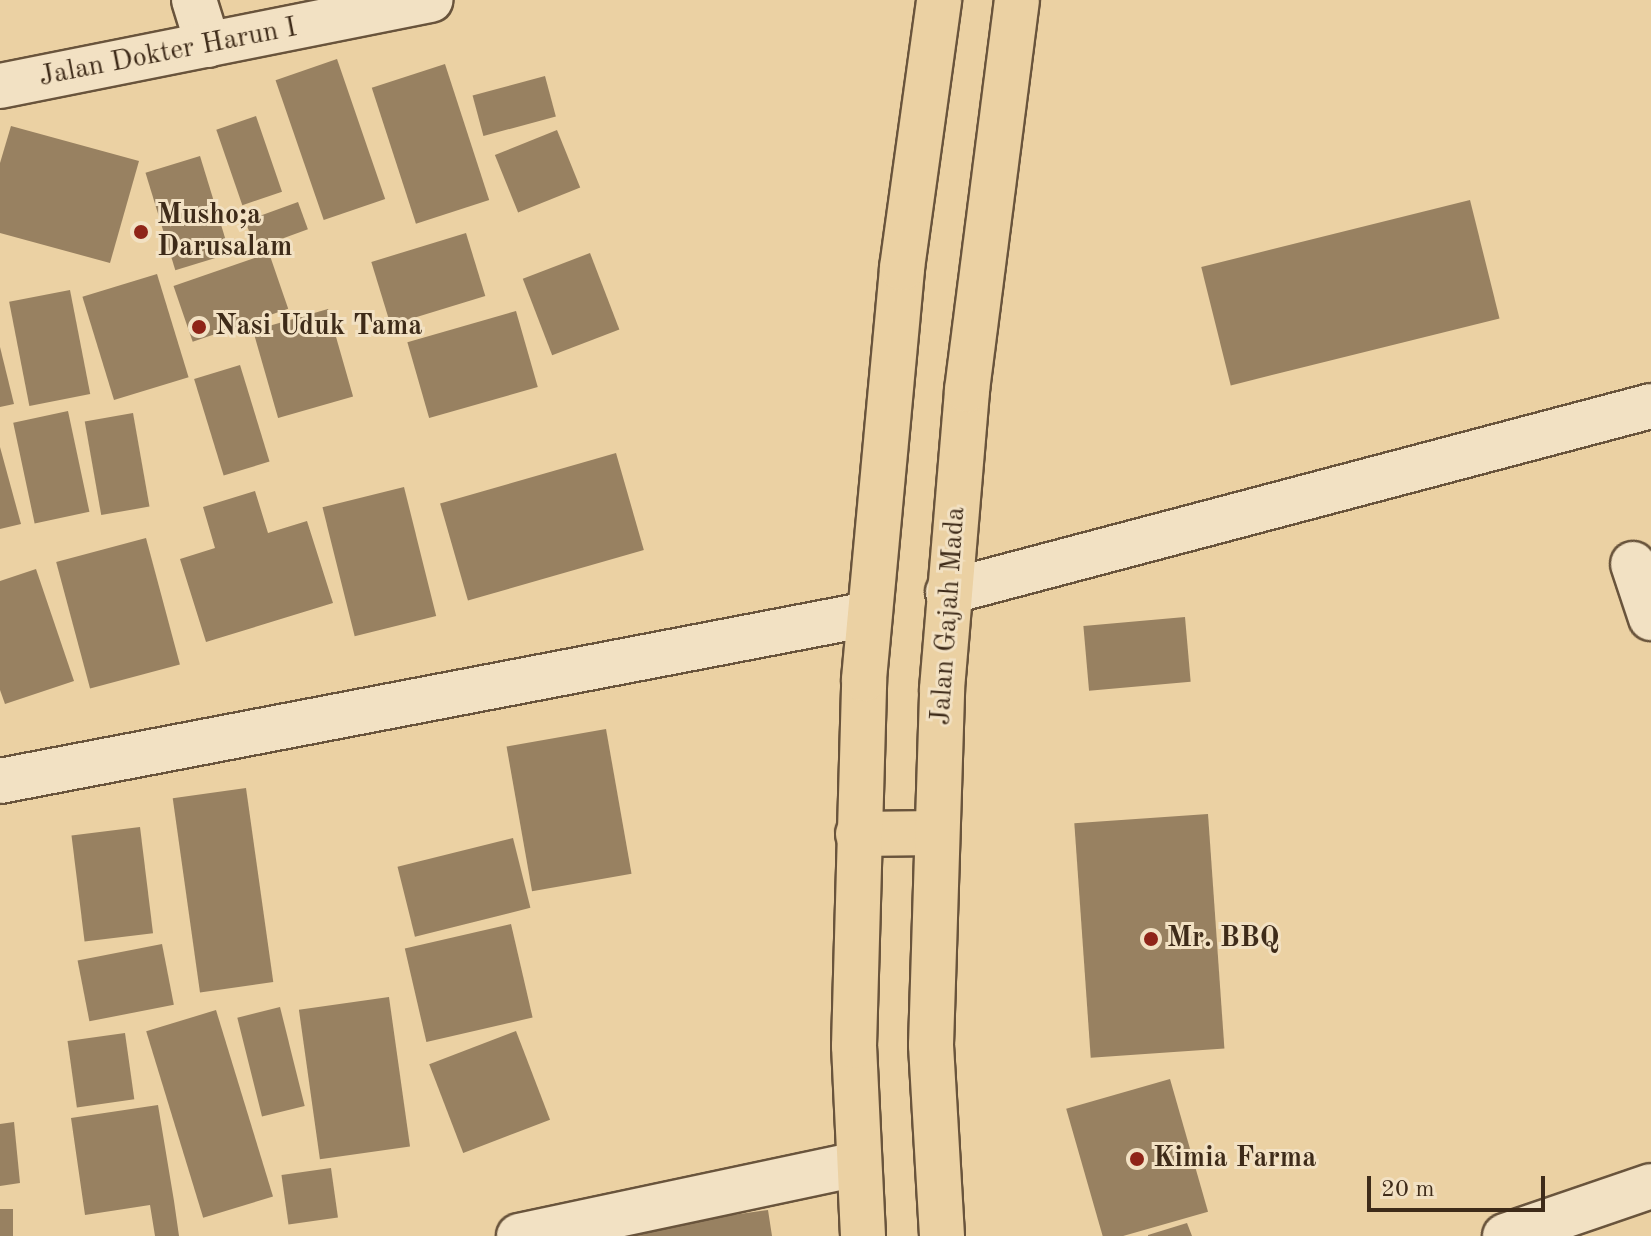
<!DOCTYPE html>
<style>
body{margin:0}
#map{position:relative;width:1651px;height:1236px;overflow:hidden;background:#ebd1a3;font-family:"Old Standard TT",serif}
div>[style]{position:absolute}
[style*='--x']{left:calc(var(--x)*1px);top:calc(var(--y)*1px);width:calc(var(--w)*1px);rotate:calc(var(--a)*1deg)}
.building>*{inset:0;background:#988161;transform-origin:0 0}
.roads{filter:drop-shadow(2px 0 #69543c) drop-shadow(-2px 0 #69543c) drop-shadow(0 2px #69543c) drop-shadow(0 -2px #69543c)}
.minor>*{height:44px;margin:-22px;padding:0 22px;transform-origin:22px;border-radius:22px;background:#f2e1c3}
.major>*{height:44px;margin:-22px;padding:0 22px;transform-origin:22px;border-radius:22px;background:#ebd1a3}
.dots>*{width:22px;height:22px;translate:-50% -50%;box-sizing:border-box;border:4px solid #f2e1c3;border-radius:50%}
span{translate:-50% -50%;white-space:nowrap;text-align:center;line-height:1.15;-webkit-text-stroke:6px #f2e1c3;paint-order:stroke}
.street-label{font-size:28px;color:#3e2b19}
.poi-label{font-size:28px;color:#3e2b19;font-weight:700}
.left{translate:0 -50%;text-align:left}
.scale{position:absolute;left:1367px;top:1176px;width:178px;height:36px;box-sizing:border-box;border:4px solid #3e2b19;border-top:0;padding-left:10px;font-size:24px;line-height:28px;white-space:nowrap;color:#3e2b19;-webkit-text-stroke:6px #f2e1c3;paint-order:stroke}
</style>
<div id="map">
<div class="building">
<div style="left:337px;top:59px;width:148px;height:65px;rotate:71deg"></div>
<div style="left:445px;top:64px;width:143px;height:77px;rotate:72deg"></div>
<div style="left:545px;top:76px;width:42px;height:75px;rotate:75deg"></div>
<div style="left:256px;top:116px;width:80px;height:42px;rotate:71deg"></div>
<div style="clip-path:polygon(11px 126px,139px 161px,110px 263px,0 233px,0 163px)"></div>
<div style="left:557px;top:130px;width:62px;height:67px;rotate:68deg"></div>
<div style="left:200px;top:156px;width:102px;height:57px;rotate:73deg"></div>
<div style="left:1470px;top:200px;width:122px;height:277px;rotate:76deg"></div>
<div style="left:298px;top:202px;width:29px;height:56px;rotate:70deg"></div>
<div style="left:466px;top:233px;width:66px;height:99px;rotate:73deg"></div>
<div style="left:269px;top:253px;width:59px;height:101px;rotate:71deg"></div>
<div style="left:590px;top:253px;width:82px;height:72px;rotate:69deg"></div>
<div style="left:157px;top:274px;width:108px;height:78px;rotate:73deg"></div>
<div style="left:70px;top:290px;width:106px;height:62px;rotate:79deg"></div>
<div style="left:328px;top:309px;width:91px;height:78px;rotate:74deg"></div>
<div style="left:516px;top:311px;width:79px;height:113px;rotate:74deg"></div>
<div style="clip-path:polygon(0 347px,14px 404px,0 407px)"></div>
<div style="left:240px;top:365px;width:101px;height:48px;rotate:73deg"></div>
<div style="left:68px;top:411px;width:103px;height:56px;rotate:78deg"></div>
<div style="left:133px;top:413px;width:95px;height:49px;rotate:80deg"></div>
<div style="clip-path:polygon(0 447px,21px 524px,0 529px)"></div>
<div style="left:616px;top:453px;width:101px;height:183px;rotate:74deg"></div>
<div style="left:404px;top:487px;width:133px;height:84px;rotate:76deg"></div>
<div style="clip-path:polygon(255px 491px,268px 533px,307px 521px,333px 603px,206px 642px,180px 559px,215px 548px,203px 507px)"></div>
<div style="left:146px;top:538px;width:131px;height:93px;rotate:75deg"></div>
<div style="clip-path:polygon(36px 569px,74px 681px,5px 704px,0 690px,0 581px)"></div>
<div style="left:1185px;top:617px;width:65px;height:102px;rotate:85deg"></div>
<div style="left:606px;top:729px;width:147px;height:101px;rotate:80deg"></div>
<div style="left:246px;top:788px;width:196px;height:74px;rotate:82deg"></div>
<div style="left:1208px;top:814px;width:235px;height:134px;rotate:86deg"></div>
<div style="left:140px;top:827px;width:107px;height:69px;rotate:83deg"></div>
<div style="left:513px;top:838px;width:72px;height:119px;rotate:76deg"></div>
<div style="left:511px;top:924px;width:96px;height:109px;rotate:77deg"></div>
<div style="left:162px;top:944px;width:62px;height:86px;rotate:79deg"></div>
<div style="left:389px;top:997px;width:151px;height:91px;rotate:82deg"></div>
<div style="left:280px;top:1007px;width:102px;height:44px;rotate:76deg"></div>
<div style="left:216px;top:1010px;width:195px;height:73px;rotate:73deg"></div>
<div style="left:516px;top:1031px;width:95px;height:93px;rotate:69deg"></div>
<div style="left:125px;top:1033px;width:67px;height:58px;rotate:82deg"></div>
<div style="left:1170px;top:1079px;width:138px;height:108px;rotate:74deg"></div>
<div style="clip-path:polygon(158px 1105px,174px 1201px,179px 1236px,155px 1236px,150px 1205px,85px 1215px,71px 1118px)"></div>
<div style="clip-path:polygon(14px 1122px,20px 1183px,0 1186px,0 1124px)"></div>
<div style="left:331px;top:1168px;width:50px;height:50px;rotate:82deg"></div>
<div style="left:0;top:1209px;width:13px;height:27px"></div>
<div style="clip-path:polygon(768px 1210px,772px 1236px,634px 1236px,633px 1229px)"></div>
<div style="clip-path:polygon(1187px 1223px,1192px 1236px,1148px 1236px,1148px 1235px)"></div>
</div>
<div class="roads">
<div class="minor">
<div style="--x:194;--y:0;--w:47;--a:72.7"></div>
<div style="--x:0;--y:86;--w:439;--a:-11.3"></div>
<div style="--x:1633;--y:564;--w:57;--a:71.6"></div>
<div style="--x:948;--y:592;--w:727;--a:-14.82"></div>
<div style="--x:0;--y:781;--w:885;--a:-10.88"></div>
<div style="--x:519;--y:1236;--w:347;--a:-12"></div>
<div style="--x:1505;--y:1236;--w:154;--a:-18.9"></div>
</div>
<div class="major">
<div style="--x:858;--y:834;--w:78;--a:-0.7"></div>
<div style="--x:863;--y:1236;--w:190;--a:-92.7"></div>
<div style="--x:854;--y:1046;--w:367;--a:-88.4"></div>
<div style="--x:864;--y:679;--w:413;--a:-84.7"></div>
<div style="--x:902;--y:268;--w:271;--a:-82.1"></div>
<div style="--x:942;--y:1236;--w:191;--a:-93.3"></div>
<div style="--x:931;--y:1045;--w:356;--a:-88.2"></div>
<div style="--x:942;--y:689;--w:300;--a:-85.2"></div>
<div style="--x:967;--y:390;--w:393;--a:-82.7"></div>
</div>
</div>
<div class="dots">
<div style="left:141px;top:232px;background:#8f2418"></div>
<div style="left:199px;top:327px;background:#8f2418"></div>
<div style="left:1151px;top:939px;background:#8f2418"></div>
<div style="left:1137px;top:1159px;background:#8f2418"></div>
</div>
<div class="street-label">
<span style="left:168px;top:53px;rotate:-11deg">Jalan Dokter Harun I</span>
<span style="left:949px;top:616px;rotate:-86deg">Jalan Gajah Mada</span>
</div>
<div class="poi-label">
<span class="left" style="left:157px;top:232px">Musho;a<br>Darusalam</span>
<span class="left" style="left:215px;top:327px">Nasi Uduk Tama</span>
<span class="left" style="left:1167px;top:939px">Mr. BBQ</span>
<span class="left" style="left:1153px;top:1159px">Kimia Farma</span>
</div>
<div class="scale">20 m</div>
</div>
